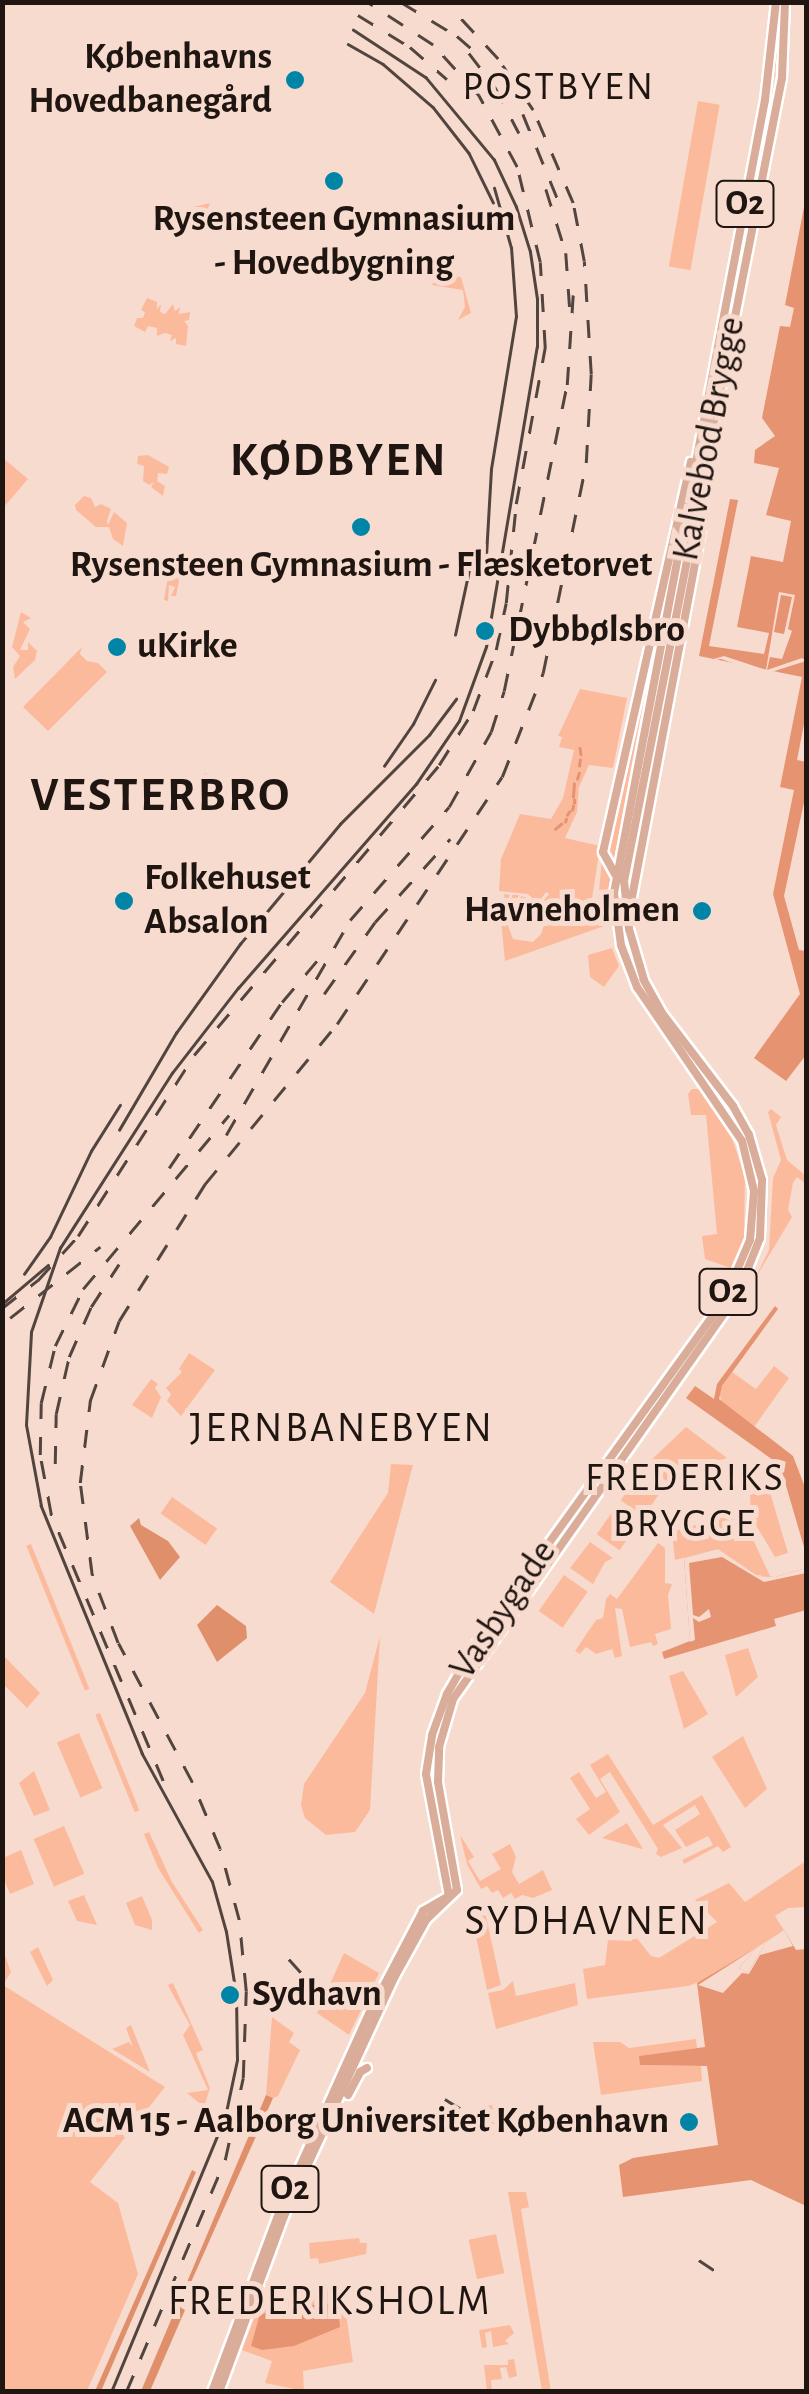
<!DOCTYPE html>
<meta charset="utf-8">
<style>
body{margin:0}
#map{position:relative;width:809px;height:2394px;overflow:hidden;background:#f8dbcf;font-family:"Alegreya Sans",sans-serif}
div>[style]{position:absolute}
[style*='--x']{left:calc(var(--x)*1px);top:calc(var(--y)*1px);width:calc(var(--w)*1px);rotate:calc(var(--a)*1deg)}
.green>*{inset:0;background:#fcba9d;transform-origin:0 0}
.forest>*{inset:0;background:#e08f6b}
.water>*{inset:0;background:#e59370}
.pier>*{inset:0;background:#f8dbcf}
.stream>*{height:2.5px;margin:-1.25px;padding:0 1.25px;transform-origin:1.25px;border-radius:1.25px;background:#e59370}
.roads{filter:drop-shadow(2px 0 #fff) drop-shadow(-2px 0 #fff) drop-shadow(0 2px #fff) drop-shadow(0 -2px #fff)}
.primary>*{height:8px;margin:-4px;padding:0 4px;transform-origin:4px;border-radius:4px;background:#daad9a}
.tram>*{height:2.5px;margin:-1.25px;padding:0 1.25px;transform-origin:1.25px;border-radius:1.25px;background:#52443e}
.rail>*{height:2.5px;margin-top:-1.25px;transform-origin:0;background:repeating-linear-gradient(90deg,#52443e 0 18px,transparent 0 36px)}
.dots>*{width:28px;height:28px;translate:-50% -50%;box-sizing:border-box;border:5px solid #f8dbcf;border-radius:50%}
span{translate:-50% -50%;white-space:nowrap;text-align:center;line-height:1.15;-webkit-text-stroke:10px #f8dbcf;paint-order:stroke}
.shield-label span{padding:2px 8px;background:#f8dbcf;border:2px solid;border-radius:8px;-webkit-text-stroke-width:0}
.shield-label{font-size:35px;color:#1f1511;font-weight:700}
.poi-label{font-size:38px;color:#1f1511;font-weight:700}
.right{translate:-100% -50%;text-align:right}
.left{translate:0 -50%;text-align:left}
.street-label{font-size:38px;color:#1f1511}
.neighbourhood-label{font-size:40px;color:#1f1511;letter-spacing:2.5px}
.quarter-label{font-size:42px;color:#1f1511;letter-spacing:2.5px}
.district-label{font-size:48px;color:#1f1511;font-weight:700;letter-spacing:2.5px}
.frame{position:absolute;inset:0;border:5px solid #1f1511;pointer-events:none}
</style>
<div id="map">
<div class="green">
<div style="clip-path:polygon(775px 47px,777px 56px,766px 133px,714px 402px,769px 105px)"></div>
<div style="left:698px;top:101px;width:22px;height:168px;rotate:10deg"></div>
<div style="clip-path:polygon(210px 203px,207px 211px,212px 213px,201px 235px,196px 233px,194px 222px,183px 222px,180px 210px)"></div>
<div style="clip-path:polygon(430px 275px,461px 277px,471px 313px,458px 320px,465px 307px,463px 290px,432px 285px,436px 279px)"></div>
<div style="clip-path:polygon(147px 298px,157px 302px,157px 309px,161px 304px,160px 312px,165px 314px,173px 304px,175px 311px,180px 307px,179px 314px,190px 312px,189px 320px,184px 321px,188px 326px,186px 346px,176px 344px,176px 338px,170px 341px,172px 335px,165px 333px,157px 336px,157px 328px,148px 326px,145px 332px,134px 326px,137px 318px,143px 318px,145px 312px,141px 310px)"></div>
<div style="clip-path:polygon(148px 455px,169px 467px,167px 474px,158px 473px,157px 481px,165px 486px,163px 496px,151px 487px,154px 482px,149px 485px,143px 481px,144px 466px,137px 464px,138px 456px)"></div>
<div style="clip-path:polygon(3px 458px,28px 479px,3px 508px)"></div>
<div style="clip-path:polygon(84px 496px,91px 498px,95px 507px,101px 504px,111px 509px,107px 521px,108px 525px,114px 512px,127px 523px,123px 546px,113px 539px,109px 527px,96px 527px,76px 510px,75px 505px)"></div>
<div style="clip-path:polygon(171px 559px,183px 562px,176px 596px,171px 596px,175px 587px,169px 585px,168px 601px,164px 600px)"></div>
<div style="clip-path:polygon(21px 612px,31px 618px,23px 622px,30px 629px,20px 650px,28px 650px,28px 642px,37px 651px,35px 660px,15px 679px,13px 667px,20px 656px,12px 647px)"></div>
<div style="clip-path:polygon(82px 647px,80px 654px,87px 661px,98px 663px,107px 672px,48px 731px,23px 707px)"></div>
<div style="clip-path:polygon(580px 689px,627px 698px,613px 768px,589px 765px,579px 787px,577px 812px,565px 838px,600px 846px,592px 899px,607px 925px,505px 961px,499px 900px,505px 904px,504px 894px,510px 895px,506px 903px,511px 905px,512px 895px,519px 895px,514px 905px,520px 902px,521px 896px,530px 899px,536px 905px,529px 906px,530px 901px,526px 904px,526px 898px,521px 904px,527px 907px,511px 912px,507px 923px,513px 939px,533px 942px,541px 934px,548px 913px,541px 904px,549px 894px,546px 892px,538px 903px,528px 894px,499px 891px,501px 859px,520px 814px,551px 819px,563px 798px,574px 750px,559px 747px,562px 737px,558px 736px)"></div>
<div style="clip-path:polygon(640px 702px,643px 703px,613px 865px,606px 852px)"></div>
<div style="clip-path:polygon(656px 742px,632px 880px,628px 888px,634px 847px)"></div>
<div style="clip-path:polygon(205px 773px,228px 782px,226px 795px,201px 786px,198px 779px)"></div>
<div style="clip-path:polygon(241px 787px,270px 799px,272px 808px,264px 812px,236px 801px)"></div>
<div style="clip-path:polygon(602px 858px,612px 875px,609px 917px,598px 903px)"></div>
<div style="clip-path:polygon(612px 948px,619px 966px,604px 987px,590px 977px,588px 955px)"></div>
<div style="clip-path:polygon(692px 1089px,701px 1089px,728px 1127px,745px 1176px,744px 1238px,731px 1268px,705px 1259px,702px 1236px,717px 1234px,706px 1115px,691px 1115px,688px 1094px)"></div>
<div style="clip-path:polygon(771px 1109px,781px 1117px,776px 1125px,787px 1160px,806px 1176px,806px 1184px,797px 1177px,793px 1183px,788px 1210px,792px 1217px,755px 1279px,769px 1250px,773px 1178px,781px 1160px,768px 1112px)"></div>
<div style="clip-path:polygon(189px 1353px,215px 1370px,181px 1416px,167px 1401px,171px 1394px,166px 1388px,182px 1372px,179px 1369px)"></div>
<div style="clip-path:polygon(774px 1366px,789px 1378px,754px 1427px,722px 1405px,719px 1391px,732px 1372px,756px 1389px)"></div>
<div style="clip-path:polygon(151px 1379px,158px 1384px,155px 1388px,161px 1397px,152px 1418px,132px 1405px)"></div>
<div style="clip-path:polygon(686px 1427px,727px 1458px,675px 1473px,668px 1482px,645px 1466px)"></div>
<div style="clip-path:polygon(391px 1464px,413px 1465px,374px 1614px,330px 1582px,388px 1493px)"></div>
<div style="left:639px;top:1474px;width:28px;height:32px;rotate:35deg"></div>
<div style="clip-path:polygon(769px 1489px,788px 1553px,775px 1557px,751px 1517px,750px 1495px)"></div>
<div style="left:172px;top:1497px;width:55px;height:20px;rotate:35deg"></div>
<div style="left:615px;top:1508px;width:28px;height:32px;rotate:35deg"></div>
<div style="clip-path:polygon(735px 1513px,749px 1531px,771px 1578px,754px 1574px,718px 1549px,675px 1560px,672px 1532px)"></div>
<div style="clip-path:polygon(590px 1542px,613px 1558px,605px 1562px,593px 1584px,570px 1568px)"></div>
<div style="clip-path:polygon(658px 1543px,665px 1548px,665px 1583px,672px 1584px,668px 1595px,671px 1629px,655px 1634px,658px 1644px,653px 1646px,651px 1642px,630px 1647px,622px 1609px,615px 1608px,622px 1656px,615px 1658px,612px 1649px,596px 1654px,586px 1647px,580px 1654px,575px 1651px,596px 1620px,603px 1618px,606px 1599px,610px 1594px,617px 1599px)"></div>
<div style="left:31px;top:1544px;width:156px;height:5px;rotate:68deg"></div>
<div style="left:564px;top:1575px;width:29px;height:44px;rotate:35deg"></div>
<div style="clip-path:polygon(380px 1636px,370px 1810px,355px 1832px,326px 1835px,305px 1818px,301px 1805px,304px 1784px,365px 1693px)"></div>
<div style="clip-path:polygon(748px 1648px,758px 1677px,736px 1697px,725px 1655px)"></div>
<div style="clip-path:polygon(2px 1654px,40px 1693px,27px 1708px,3px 1684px)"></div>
<div style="clip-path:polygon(683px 1671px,708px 1714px,684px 1729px,669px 1676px)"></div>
<div style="left:100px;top:1713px;width:105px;height:5px;rotate:68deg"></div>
<div style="left:79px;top:1733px;width:60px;height:24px;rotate:67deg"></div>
<div style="clip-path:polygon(743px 1736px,767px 1789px,745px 1808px,712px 1757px)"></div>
<div style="clip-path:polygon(608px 1754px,653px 1825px,702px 1795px,731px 1847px,723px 1852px,718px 1846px,684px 1864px,682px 1860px,713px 1845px,708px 1836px,686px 1847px,675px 1830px,700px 1814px,695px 1805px,663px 1825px,682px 1848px,661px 1857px,656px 1854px,658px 1849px,610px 1772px,600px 1779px,620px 1812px,589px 1835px,576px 1819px,590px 1809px,570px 1778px,579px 1772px,596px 1798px,606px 1792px,590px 1765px)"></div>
<div style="clip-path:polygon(34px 1771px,50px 1810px,34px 1816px,19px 1783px)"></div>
<div style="clip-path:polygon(627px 1823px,643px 1849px,642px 1849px,602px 1838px)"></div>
<div style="left:64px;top:1826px;width:52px;height:33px;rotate:67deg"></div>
<div style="clip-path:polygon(149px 1832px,172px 1882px,203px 1930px,199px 1933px,158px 1868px,144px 1834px)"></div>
<div style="clip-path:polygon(460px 1835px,474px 1857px,468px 1861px,480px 1881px,501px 1869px,492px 1854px,510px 1844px,516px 1857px,512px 1872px,519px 1884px,543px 1870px,552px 1890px,533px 1898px,522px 1895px,515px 1899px,511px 1893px,503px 1898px,498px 1890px,492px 1893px,487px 1886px,481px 1889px,467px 1864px)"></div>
<div style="clip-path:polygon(21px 1850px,34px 1884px,10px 1894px,3px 1877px,3px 1858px)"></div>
<div style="clip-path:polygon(806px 1861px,806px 1907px,788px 1908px,775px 1916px,784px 1930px,712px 1977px,688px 1986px,587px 1999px,583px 1969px,605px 1965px,608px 1940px,631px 1941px,636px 1937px,651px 1956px,659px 1958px,717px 1922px,695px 1900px,729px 1883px,745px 1902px)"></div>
<div style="clip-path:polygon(84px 1895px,97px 1925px,77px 1921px,68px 1901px)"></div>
<div style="clip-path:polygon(142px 1896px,152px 1920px,152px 1930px,135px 1925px,126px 1903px)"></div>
<div style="clip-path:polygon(476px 1914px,486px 1916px,501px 1985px,487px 1990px,472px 1917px)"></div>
<div style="clip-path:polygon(38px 1947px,53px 1980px,47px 1986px,30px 1952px)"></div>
<div style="clip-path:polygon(3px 1950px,11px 1972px,3px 1985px,165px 2087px,90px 2182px,118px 2203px,138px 2274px,87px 2391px,3px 2391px)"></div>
<div style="clip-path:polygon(344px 1953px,379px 1973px,349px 2035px,317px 2013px)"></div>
<div style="clip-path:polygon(513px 1981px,516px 1996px,575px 1983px,578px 2005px,496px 2029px,488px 1993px,503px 1990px)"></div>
<div style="clip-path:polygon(173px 1983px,203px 2050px,196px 2053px,210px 2088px,204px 2107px,187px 2093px,208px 2090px,183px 2035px,190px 2025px,171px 1991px,168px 1985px)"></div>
<div style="clip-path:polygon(272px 2017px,294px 2033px,289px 2042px,300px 2050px,278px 2096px,273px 2098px,266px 2095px)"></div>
<div style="clip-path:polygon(131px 2025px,150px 2072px,112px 2049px,129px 2042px,133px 2047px,126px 2028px)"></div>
<div style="clip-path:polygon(696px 2039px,697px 2048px,640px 2056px,640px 2065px,701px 2066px,702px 2081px,601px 2095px,593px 2042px,620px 2042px,629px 2048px)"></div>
<div style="clip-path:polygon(492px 2105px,494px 2115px,494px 2135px,467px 2122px,475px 2108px)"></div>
<div style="clip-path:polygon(508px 2192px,526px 2192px,529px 2207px,521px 2209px,551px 2391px,542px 2391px)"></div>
<div style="left:496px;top:2234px;width:40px;height:28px;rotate:78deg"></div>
<div style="clip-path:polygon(359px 2238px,360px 2243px,367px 2243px,366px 2254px,319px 2264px,318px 2258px,310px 2259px,309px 2243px)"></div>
<div style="clip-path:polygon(342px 2286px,353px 2362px,303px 2371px,304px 2391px,265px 2383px,272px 2361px,242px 2350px,260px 2303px)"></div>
<div style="clip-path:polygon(510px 2325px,514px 2333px,505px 2341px,509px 2344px,493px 2347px,491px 2331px,485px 2333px,487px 2347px,482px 2348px,479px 2330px)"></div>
<div style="clip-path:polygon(514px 2359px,517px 2376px,509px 2378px,506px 2367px,500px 2368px,502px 2379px,491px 2380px,492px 2391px,487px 2391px,484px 2365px,508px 2365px,508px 2360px)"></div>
</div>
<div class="forest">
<div style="clip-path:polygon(139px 1518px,141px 1525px,168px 1541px,180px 1557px,160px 1580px,130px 1526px)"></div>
<div style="clip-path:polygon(217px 1605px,246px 1626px,247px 1638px,217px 1662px,197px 1625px)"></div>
<div style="clip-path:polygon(266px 2095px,273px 2098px,180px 2307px,185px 2310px,150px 2391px,141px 2391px)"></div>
<div style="clip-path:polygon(192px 2170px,196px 2172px,101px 2391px,95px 2391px)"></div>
</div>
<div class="water">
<div style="clip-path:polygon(806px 197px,806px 714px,797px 760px,806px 762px,806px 793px,784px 896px,799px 950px,806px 951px,806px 1055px,786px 1081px,754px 1058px,800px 994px,773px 894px,794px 790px,780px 787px,802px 677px,699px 656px,730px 499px,738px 500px,709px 646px,764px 654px,769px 633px,737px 627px,751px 556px,783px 562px,791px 521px,766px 515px,779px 468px,754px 463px,755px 450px,775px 436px,762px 418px,780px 326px,790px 327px,794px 308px,785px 305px)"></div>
<div style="clip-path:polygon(775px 1306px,778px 1309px,722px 1386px,719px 1399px,793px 1456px,806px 1490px,806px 1554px,780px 1465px,686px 1398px,695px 1386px,714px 1399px,717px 1384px)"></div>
<div style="clip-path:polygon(718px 1549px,758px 1576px,775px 1577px,806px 1568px,806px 1610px,774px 1619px,776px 1626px,664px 1659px,662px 1652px,690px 1641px,684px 1558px)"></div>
<div style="clip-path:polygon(784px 1930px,796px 1950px,806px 1949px,806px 2206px,751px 2180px,623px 2197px,619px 2165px,633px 2158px,718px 2145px,707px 2066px,640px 2065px,639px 2056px,705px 2047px,697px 1983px,756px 1948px,739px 1968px,748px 1973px,766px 1942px)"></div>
<div style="clip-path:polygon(325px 2303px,338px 2310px,340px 2327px,294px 2346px,262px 2350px,251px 2346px,260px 2314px)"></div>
</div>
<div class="pier">
<div style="clip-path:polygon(evenodd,779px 592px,795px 595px,788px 629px,792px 631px,782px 659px,770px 657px,767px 670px,802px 658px,806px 661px,765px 674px,721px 659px,703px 662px,724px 656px,766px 670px,779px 592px,781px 595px,792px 597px,784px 634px,774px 632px,781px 595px)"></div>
<div style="clip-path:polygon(718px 1549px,758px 1576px,775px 1577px,806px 1568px,806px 1573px,764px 1582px,722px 1557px,689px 1563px,693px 1615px,699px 1617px,709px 1609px,711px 1617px,699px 1622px,693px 1618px,695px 1640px,690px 1642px,684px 1558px)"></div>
<div style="clip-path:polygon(784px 1930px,793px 1946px,760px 1955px,749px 1974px,742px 1973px,723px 1993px,698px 1985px,756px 1948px,739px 1968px,748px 1973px,766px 1942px)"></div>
</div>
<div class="stream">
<div style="--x:580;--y:748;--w:6;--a:81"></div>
<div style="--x:579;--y:766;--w:6;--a:-81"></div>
<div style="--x:577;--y:779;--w:6;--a:-72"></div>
<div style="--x:573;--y:797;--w:13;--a:-86"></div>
<div style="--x:574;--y:803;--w:3;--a:-90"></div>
<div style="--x:572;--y:810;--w:4;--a:-76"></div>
<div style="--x:567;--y:815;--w:4;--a:-56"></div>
<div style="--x:565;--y:822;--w:3;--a:-72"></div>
<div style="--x:555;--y:829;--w:8;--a:-40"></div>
</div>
<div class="roads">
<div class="primary">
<div style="--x:704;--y:445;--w:29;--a:-82"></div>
<div style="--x:708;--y:416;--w:6;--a:-135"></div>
<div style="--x:615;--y:874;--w:25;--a:-119"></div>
<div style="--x:603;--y:852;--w:400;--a:-77.3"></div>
<div style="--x:629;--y:913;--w:389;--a:-79.3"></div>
<div style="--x:701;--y:531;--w:27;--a:-98"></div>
<div style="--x:348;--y:2095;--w:26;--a:-62"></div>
<div style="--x:360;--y:2072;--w:8;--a:-30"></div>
<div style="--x:212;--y:2392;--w:191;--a:-69.5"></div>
<div style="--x:279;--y:2213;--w:218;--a:-65.7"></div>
<div style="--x:369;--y:2014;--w:116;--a:-62.3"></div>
<div style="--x:423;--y:1911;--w:30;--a:-30"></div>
<div style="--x:449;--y:1896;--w:124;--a:-100.7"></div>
<div style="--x:426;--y:1774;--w:39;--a:-81"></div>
<div style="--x:432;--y:1735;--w:44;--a:-69.9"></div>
<div style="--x:447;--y:1694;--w:54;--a:-60.1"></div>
<div style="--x:474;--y:1647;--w:427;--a:-54.2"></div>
<div style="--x:724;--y:1301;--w:66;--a:-66.9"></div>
<div style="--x:750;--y:1240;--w:49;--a:-85.3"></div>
<div style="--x:754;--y:1191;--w:51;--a:-103.5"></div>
<div style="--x:742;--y:1141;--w:186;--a:-124.3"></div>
<div style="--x:637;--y:987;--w:45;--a:-110.9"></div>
<div style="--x:621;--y:945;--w:52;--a:-97.7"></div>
<div style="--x:614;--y:893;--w:807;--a:-79.22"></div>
<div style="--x:765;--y:100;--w:99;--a:-83.6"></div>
<div style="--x:219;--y:2392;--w:188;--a:-69.7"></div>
<div style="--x:284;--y:2216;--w:264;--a:-65.2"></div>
<div style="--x:395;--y:1976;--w:64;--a:-61"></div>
<div style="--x:426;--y:1920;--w:43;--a:-44.1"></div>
<div style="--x:457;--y:1890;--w:110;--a:-100"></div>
<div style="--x:438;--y:1782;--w:35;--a:-88"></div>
<div style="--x:439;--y:1747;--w:50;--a:-73.7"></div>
<div style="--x:453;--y:1699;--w:496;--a:-54.9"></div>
<div style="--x:738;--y:1293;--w:59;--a:-68.2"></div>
<div style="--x:760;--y:1238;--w:58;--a:-88"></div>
<div style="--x:762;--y:1180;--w:47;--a:-106.1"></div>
<div style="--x:749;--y:1135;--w:33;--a:-119"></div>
<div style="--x:733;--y:1106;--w:117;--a:-127.4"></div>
<div style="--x:662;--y:1013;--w:38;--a:-119"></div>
<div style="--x:644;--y:980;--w:53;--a:-106.4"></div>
<div style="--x:629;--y:929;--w:48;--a:-95.9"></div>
<div style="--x:624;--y:881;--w:818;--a:-78.87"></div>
<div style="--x:782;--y:78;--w:76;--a:-87.7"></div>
</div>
</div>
<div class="tram">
<div style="--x:348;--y:44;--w:40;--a:29.7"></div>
<div style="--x:383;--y:64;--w:66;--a:40.7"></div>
<div style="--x:433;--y:107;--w:58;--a:52"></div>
<div style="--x:469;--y:153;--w:55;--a:63.9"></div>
<div style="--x:485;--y:573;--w:104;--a:-86.7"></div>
<div style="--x:491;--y:469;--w:154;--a:-80.7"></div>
<div style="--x:516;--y:317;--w:69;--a:-94.1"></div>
<div style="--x:511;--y:248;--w:62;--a:-105.8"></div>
<div style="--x:455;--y:635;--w:90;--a:-77.8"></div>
<div style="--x:384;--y:766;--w:51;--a:-55.4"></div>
<div style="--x:413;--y:724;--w:49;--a:-63.4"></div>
<div style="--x:119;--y:1130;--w:113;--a:-59.6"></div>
<div style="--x:176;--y:1033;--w:110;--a:-54.3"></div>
<div style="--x:240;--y:944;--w:156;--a:-50.2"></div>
<div style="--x:340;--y:824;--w:126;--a:-45"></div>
<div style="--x:429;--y:735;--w:45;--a:-53.1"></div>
<div style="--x:24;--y:1274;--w:45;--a:-54.9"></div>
<div style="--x:50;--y:1237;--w:95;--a:-64.5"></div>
<div style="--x:91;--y:1151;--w:54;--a:-57.8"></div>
<div style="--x:2;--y:1304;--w:60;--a:-40.3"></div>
<div style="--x:111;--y:2392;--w:298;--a:-67.5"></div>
<div style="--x:225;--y:2117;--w:58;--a:-78.1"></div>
<div style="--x:237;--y:2060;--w:65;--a:-90.9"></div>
<div style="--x:236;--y:1995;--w:64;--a:-99"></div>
<div style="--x:226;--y:1932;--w:52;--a:-105.6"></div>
<div style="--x:212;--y:1882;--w:146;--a:-118.7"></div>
<div style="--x:142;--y:1754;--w:268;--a:-112.2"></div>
<div style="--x:41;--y:1506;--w:82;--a:-100.5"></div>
<div style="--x:26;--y:1425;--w:93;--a:-86.9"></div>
<div style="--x:31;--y:1332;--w:89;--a:-71"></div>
<div style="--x:60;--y:1248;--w:208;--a:-57.4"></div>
<div style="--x:172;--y:1073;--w:108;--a:-52.2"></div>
<div style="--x:238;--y:988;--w:271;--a:-48.9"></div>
<div style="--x:416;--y:784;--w:76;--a:-55.7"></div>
<div style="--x:459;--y:721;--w:79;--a:-70"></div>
<div style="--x:486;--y:647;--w:304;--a:-80.4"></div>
<div style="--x:537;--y:347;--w:48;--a:-90"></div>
<div style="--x:537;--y:299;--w:48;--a:-98.5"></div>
<div style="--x:530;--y:252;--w:47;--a:-107.3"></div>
<div style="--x:516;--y:207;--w:52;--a:-115.1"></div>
<div style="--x:494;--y:160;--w:107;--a:-129.7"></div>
<div style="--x:426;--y:78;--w:87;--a:-146.7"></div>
</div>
<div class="rail">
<div style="--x:401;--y:2;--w:66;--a:31.3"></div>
<div style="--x:457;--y:36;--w:35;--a:41"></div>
<div style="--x:358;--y:15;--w:61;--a:31.6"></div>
<div style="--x:410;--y:47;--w:49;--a:40.9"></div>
<div style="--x:469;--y:53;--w:43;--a:52.6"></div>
<div style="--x:495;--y:87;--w:52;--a:62.4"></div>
<div style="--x:523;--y:114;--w:95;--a:67.8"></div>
<div style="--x:546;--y:189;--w:67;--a:72.6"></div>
<div style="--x:566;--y:253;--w:57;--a:86"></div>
<div style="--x:324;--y:994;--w:88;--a:-54.7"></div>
<div style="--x:375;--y:922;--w:112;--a:-47.9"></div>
<div style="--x:226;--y:1135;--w:248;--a:-60"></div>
<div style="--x:350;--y:920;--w:150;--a:-48.8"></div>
<div style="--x:449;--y:807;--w:86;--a:-60.8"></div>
<div style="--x:491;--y:732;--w:43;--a:-72.4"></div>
<div style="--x:504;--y:691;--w:312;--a:-78.4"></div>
<div style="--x:567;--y:385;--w:90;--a:-86.2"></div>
<div style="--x:169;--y:1168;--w:201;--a:-55.8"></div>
<div style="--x:282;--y:1002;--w:59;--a:-49.8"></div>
<div style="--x:2;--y:1308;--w:46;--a:-37.9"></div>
<div style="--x:38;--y:1280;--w:59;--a:-47.7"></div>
<div style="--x:78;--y:1236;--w:215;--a:-57.3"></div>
<div style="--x:194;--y:1055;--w:380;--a:-49.8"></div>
<div style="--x:439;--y:765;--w:64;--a:-57.8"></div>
<div style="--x:473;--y:711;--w:65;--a:-69.3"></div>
<div style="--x:496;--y:650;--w:48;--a:-78"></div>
<div style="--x:506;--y:603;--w:100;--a:-84.2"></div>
<div style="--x:516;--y:504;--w:159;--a:-79.5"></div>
<div style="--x:545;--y:348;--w:86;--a:-93.3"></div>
<div style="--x:540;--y:262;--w:98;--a:-103.6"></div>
<div style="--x:517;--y:167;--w:81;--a:-118.2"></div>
<div style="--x:479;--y:96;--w:69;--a:-132"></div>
<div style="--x:433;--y:45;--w:79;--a:-146.9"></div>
<div style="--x:10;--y:1318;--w:115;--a:-38.3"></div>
<div style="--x:55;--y:1464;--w:50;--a:-88.9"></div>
<div style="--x:56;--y:1414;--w:58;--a:-77.2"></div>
<div style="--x:69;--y:1357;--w:55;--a:-66.3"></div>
<div style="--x:91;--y:1307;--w:51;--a:-56.9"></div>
<div style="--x:163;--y:1781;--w:290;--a:-112.8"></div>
<div style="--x:51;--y:1514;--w:60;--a:-100.6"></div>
<div style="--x:40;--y:1455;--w:52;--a:-88.9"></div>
<div style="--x:41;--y:1403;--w:59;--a:-76.2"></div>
<div style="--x:55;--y:1346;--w:64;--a:-63.8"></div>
<div style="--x:83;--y:1289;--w:227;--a:-50"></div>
<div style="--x:289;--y:1959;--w:31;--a:48"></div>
<div style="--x:445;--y:2099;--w:22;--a:32"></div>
<div style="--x:699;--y:2260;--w:23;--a:34"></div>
<div style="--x:126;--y:2392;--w:252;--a:-66.9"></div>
<div style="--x:225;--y:2160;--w:84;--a:-77.6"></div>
<div style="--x:243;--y:2078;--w:87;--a:-88"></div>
<div style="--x:246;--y:1991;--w:71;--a:-95.6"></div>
<div style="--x:239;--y:1920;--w:73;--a:-105"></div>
<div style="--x:220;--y:1849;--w:73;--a:-112.7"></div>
<div style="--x:192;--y:1782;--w:157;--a:-118"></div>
<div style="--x:118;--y:1643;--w:73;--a:-110.9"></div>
<div style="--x:92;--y:1575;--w:93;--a:-97.4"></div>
<div style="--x:80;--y:1483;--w:83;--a:-83"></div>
<div style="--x:90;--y:1401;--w:85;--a:-70.1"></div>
<div style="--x:119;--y:1321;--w:162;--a:-57.9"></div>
<div style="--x:205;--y:1184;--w:207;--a:-50.5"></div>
<div style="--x:337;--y:1024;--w:297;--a:-56.3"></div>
<div style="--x:502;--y:777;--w:112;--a:-68.5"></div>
<div style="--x:543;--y:673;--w:214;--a:-78.4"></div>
<div style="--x:586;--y:463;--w:89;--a:-86.8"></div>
<div style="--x:591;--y:374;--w:113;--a:-93.5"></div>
<div style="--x:584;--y:261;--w:59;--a:-100.7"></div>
<div style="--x:573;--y:203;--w:101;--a:-113.3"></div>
<div style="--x:533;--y:110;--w:62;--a:-124.5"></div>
<div style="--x:498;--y:59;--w:69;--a:-132.7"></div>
</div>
<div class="dots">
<div style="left:295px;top:80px;background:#0085a7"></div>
<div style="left:334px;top:181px;background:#0085a7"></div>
<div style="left:361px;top:527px;background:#0085a7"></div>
<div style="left:485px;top:631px;background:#0085a7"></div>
<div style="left:117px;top:647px;background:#0085a7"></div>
<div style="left:124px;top:901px;background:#0085a7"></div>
<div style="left:702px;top:911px;background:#0085a7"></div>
<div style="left:230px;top:1995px;background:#0085a7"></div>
<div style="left:689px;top:2122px;background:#0085a7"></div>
</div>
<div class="shield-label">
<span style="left:745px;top:204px">O2</span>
<span style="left:728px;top:1292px">O2</span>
<span style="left:290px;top:2189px">O2</span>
</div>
<div class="poi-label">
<span class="right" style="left:272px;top:80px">Københavns<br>Hovedbanegård</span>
<span style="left:334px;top:242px">Rysensteen Gymnasium<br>- Hovedbygning</span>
<span style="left:361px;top:566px">Rysensteen Gymnasium - Flæsketorvet</span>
<span class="left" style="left:508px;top:631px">Dybbølsbro</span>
<span class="left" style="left:137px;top:647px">uKirke</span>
<span class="left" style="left:144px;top:901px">Folkehuset<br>Absalon</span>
<span class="right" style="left:680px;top:911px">Havneholmen</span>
<span class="left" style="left:252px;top:1995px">Sydhavn</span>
<span class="right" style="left:669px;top:2122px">ACM 15 - Aalborg Universitet København</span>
</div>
<div class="street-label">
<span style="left:710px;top:439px;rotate:-79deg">Kalvebod Brygge</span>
<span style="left:504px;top:1610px;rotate:-56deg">Vasbygade</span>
</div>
<div class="neighbourhood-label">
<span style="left:559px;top:87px">POSTBYEN</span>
<span style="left:685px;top:1501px">FREDERIKS<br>BRYGGE</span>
</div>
<div class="quarter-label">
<span style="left:342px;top:1428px">JERNBANEBYEN</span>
<span style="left:587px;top:1921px">SYDHAVNEN</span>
<span style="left:330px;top:2301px">FREDERIKSHOLM</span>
</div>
<div class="district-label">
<span style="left:339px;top:462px">KØDBYEN</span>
<span style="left:161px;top:797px">VESTERBRO</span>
</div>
<div class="frame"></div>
</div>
